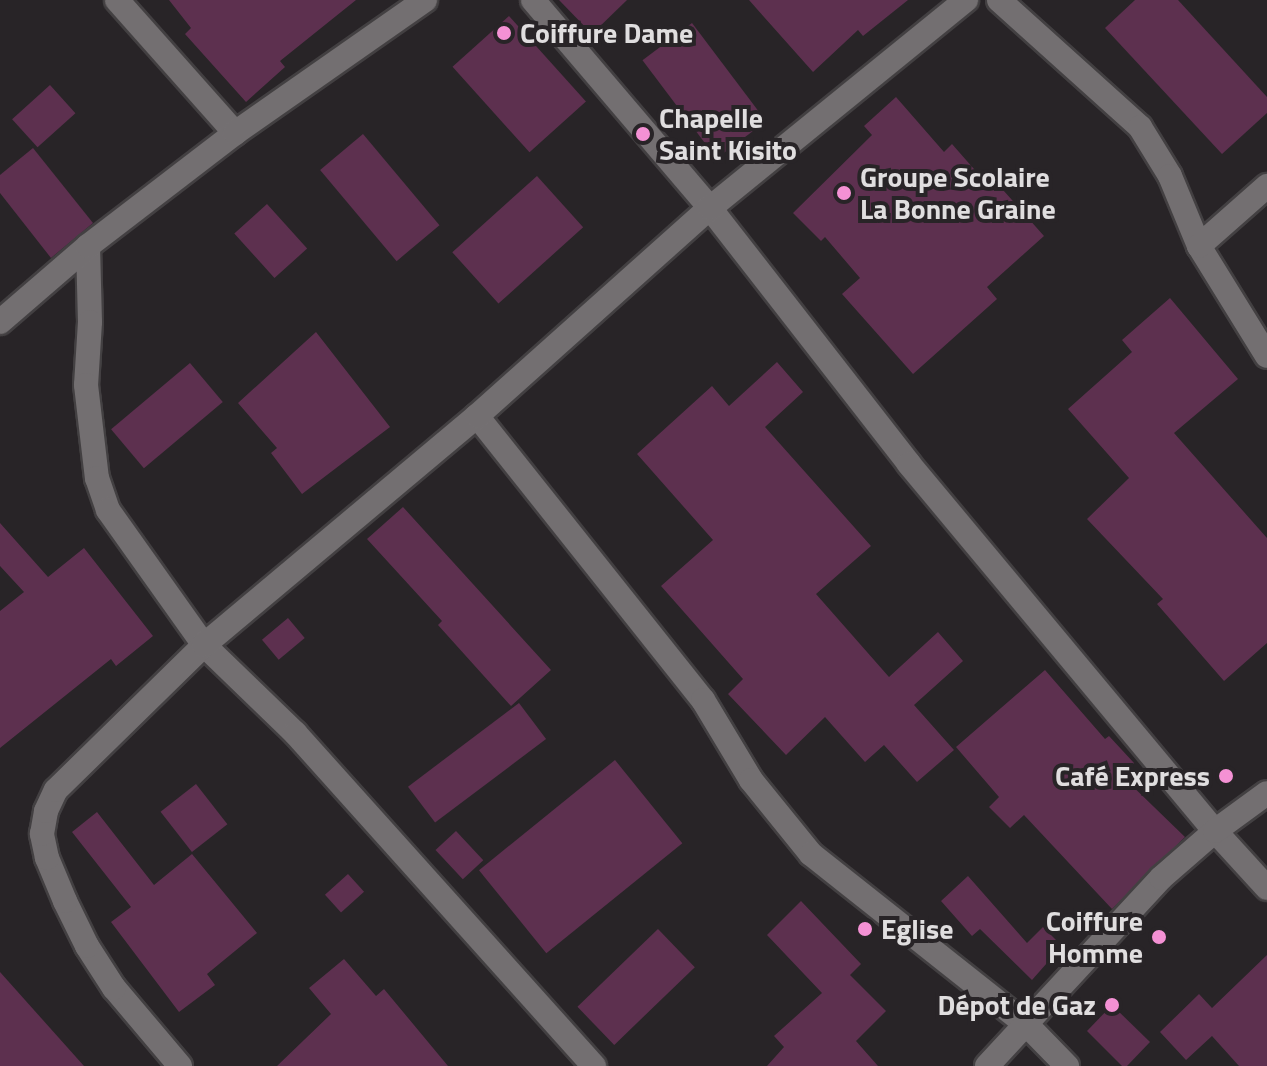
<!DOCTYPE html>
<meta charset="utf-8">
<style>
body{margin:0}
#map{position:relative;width:1267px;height:1066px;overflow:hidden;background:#282427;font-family:"Titillium Web",sans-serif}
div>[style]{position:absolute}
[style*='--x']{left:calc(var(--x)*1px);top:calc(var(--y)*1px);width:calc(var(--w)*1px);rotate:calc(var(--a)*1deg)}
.building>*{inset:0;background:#5d304f;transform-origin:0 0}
.roads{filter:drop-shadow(2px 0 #434042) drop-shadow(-2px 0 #434042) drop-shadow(0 2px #434042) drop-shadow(0 -2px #434042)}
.minor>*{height:24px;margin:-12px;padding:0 12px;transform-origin:12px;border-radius:12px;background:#736f71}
.dots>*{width:22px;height:22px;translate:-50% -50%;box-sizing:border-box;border:4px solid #282427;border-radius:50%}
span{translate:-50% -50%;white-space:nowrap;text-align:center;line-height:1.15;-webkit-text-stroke:8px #282427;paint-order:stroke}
.poi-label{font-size:28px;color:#e0dedf;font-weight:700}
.left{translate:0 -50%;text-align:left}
.right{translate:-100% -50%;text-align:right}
</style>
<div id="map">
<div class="building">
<div style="clip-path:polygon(169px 0,356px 0,280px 61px,285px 67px,246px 102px,185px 34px,191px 28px)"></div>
<div style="clip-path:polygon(559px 0,627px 0,592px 34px)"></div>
<div style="clip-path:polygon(749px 0,908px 0,863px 36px,858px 30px,813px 72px)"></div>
<div style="clip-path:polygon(1135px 0,1178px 0,1267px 97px,1267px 113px,1222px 154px,1105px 28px)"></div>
<div style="left:509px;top:16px;width:115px;height:76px;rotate:48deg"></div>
<div style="left:692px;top:23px;width:123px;height:62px;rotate:53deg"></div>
<div style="left:50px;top:85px;width:38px;height:51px;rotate:48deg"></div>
<div style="clip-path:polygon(896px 97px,944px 152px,952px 144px,981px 177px,987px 172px,1044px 236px,987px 287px,997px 299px,913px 374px,842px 294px,860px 278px,825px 237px,821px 241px,793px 213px,872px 135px,864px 126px)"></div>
<div style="left:363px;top:134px;width:119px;height:56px;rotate:50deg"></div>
<div style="clip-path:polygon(33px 148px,93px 223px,51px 258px,0 193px,0 175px)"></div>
<div style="left:537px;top:176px;width:69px;height:114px;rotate:48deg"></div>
<div style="left:267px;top:204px;width:60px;height:44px;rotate:48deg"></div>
<div style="clip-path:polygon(1170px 298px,1238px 379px,1174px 433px,1267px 538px,1267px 643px,1224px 681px,1157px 604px,1163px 599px,1087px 519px,1129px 478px,1068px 409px,1132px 352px,1122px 340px)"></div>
<div style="clip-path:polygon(316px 332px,390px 427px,302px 494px,271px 453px,277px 448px,238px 403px)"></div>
<div style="clip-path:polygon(777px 362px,803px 392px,765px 427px,871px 546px,816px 594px,889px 677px,938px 632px,963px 661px,914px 705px,954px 750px,917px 782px,884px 745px,865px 762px,825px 717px,786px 755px,728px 694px,743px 679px,661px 586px,713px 540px,637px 454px,712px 386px,729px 406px)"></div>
<div style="left:190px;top:363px;width:51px;height:103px;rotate:50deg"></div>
<div style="clip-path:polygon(403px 507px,551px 670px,511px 706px,438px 625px,442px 621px,367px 539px)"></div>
<div style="clip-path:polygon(0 523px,48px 577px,84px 548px,153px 636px,116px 666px,111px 659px,0 748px,0 611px,24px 592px,0 566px)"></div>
<div style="left:288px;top:618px;width:26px;height:34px;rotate:50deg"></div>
<div style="clip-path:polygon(1045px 670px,1105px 739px,1109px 736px,1134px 763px,1121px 775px,1185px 837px,1112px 909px,1024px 815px,1010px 828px,989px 807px,999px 797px,956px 747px)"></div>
<div style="left:519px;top:703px;width:45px;height:139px;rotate:53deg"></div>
<div style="left:615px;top:760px;width:107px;height:175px;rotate:51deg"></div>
<div style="left:196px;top:784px;width:51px;height:45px;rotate:52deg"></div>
<div style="clip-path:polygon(97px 812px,154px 885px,192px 854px,257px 933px,207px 974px,215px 985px,179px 1012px,111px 922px,131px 907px,72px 832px)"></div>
<div style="left:456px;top:831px;width:40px;height:28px;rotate:47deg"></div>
<div style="left:348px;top:874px;width:24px;height:31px;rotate:48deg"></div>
<div style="clip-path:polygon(968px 876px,1027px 943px,1043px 927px,1062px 946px,1032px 980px,980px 929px,972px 936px,941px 901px)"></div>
<div style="clip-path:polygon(801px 901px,861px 964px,850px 975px,886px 1011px,856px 1041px,878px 1066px,767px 1066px,784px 1047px,774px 1036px,822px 993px,767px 935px)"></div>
<div style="left:658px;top:929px;width:53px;height:112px;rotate:46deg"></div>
<div style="clip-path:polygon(1267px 955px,1267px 1066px,1239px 1066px,1212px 1036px,1186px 1060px,1160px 1032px,1199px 994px,1212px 1008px)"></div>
<div style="clip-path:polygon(344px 959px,376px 996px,384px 989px,448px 1066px,277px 1066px,331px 1014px,309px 988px)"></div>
<div style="clip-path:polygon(0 972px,84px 1066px,0 1066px)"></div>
<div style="clip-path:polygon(1112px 1005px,1150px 1042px,1127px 1066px,1122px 1066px,1087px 1031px)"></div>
</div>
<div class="roads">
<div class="minor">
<div style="--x:117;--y:0;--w:178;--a:48.4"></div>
<div style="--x:533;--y:0;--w:273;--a:49.6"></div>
<div style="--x:710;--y:208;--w:324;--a:52.1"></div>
<div style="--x:909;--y:464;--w:478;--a:50.2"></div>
<div style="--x:1215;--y:831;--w:77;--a:47.6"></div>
<div style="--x:999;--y:0;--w:190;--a:42"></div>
<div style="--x:1140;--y:127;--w:57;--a:58.5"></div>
<div style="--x:1170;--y:176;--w:76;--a:67.5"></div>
<div style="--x:1199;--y:246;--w:129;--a:58.3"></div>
<div style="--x:88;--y:246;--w:76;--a:88.5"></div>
<div style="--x:90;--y:322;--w:63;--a:93.6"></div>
<div style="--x:86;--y:385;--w:94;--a:83.3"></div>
<div style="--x:97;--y:478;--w:34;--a:71"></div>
<div style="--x:108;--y:510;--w:166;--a:54.6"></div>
<div style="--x:204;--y:645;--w:127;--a:44"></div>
<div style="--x:295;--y:733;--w:448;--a:48.1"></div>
<div style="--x:1199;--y:246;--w:91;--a:-41.4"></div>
<div style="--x:0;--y:322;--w:116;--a:-40.8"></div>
<div style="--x:88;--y:246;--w:185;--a:-37.5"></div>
<div style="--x:235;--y:133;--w:232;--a:-35"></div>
<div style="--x:477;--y:416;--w:363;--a:51.5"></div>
<div style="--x:703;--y:700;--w:93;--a:59"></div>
<div style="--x:751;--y:780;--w:95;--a:51"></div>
<div style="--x:811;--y:854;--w:277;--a:38.4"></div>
<div style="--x:1028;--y:1026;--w:56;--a:45.7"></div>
<div style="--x:180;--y:1066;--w:102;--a:-130.2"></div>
<div style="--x:114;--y:988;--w:50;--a:-122.7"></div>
<div style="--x:87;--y:946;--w:50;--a:-116.1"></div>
<div style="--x:65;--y:901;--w:47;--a:-112.7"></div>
<div style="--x:47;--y:858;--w:25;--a:-102"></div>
<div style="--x:42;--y:834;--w:23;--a:-80"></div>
<div style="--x:46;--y:811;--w:23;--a:-65"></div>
<div style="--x:56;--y:790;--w:207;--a:-44.4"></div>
<div style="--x:204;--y:645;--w:356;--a:-40"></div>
<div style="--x:477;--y:416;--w:312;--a:-41.8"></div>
<div style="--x:710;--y:208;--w:330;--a:-39.1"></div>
<div style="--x:987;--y:1066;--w:256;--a:-47.2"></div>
<div style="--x:1161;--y:878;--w:72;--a:-41"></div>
<div style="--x:1215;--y:831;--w:64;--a:-36.2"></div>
</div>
</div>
<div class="dots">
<div style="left:504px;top:33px;background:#f491d4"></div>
<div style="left:643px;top:134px;background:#f491d4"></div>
<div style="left:844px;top:193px;background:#f491d4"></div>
<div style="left:1226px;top:776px;background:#f491d4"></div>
<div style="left:865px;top:929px;background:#f491d4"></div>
<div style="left:1159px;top:937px;background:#f491d4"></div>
<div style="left:1112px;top:1005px;background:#f491d4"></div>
</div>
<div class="poi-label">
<span class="left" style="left:520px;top:33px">Coiffure Dame</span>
<span class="left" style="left:659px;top:134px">Chapelle<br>Saint Kisito</span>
<span class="left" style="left:860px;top:193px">Groupe Scolaire<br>La Bonne Graine</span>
<span class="right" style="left:1210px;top:776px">Café Express</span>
<span class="right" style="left:1143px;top:937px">Coiffure<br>Homme</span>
<span class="left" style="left:881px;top:929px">Eglise</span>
<span class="right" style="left:1096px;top:1005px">Dépot de Gaz</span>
</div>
</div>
